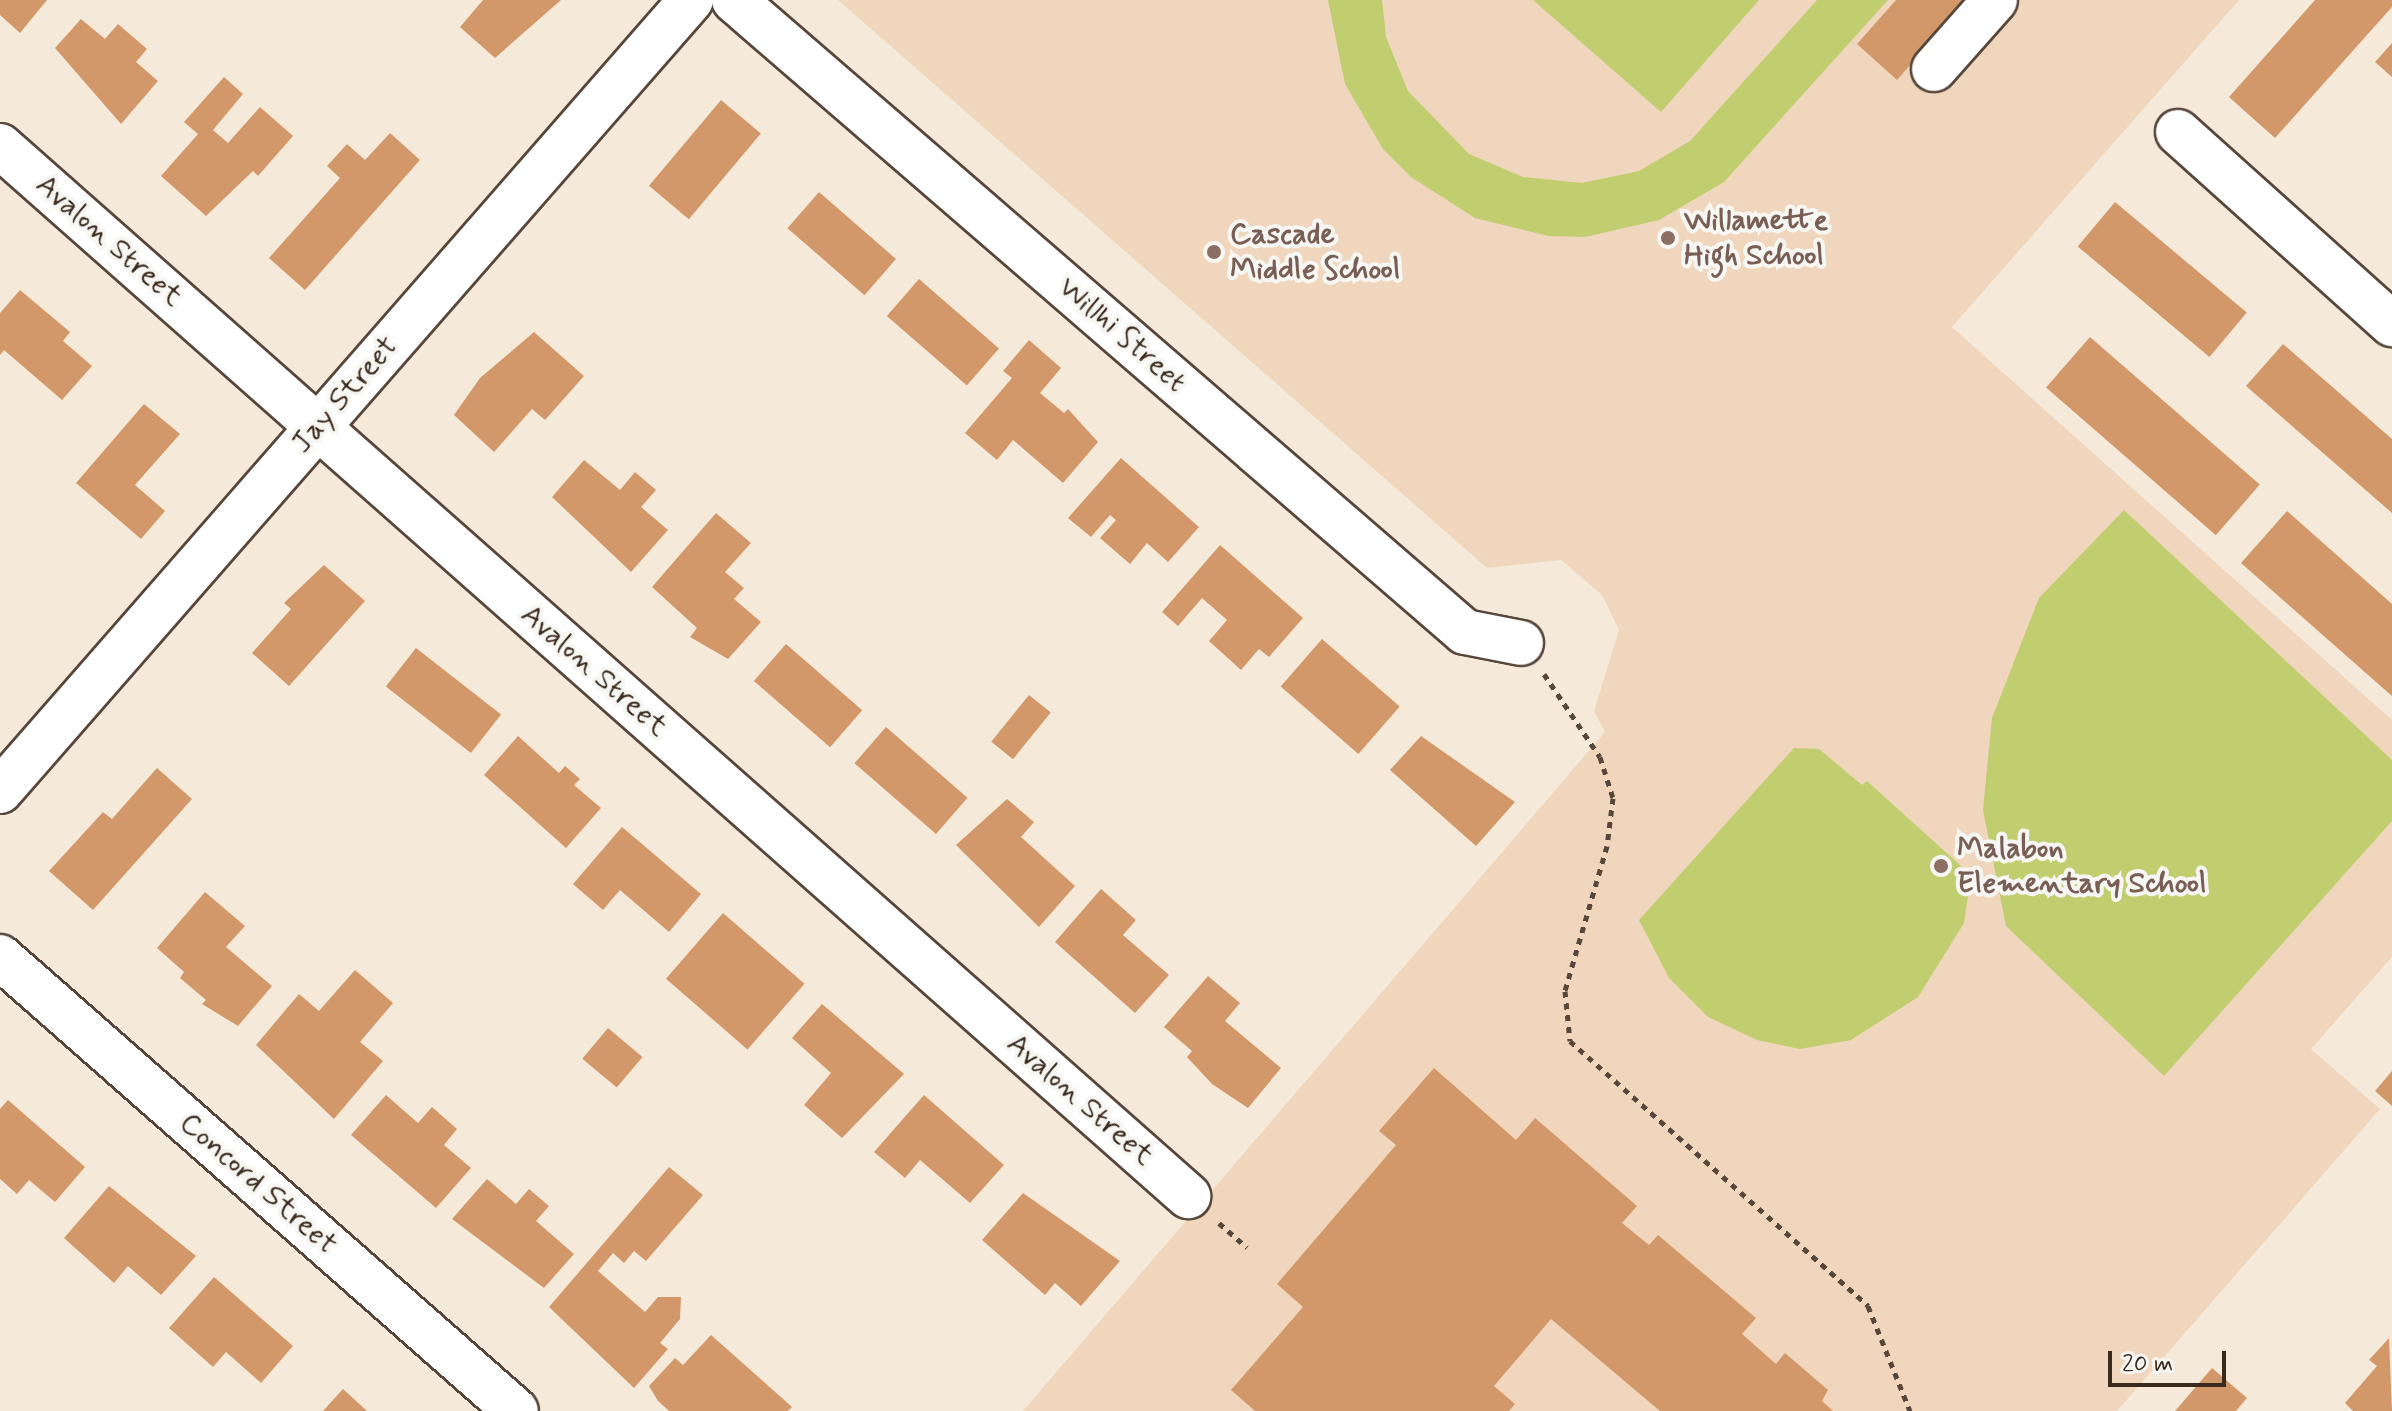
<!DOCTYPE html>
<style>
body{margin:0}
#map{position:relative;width:2392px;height:1411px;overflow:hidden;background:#f5eada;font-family:Mynerve,sans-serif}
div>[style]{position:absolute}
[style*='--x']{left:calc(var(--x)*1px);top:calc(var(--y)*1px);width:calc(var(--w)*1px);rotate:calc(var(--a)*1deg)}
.built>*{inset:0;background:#f0d6bc}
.green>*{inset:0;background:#c0ce70}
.building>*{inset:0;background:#d3986a;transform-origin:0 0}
.path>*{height:5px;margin-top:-2.5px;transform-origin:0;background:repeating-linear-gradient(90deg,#57473a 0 6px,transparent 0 12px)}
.roads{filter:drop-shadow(2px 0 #57473a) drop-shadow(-2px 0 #57473a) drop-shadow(0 2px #57473a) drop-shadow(0 -2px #57473a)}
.minor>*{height:44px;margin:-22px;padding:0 22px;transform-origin:22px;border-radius:22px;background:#fff}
.dots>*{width:22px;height:22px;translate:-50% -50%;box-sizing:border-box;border:4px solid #f6f6f2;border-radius:50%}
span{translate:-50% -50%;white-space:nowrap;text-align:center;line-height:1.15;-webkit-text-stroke:8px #f6f6f2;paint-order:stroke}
.education-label{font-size:30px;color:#785e54;font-weight:700}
.left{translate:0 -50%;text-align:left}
.street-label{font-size:30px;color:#3b2a1e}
.scale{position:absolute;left:2108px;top:1351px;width:118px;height:36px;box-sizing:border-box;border:4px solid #3b2a1e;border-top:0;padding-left:10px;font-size:24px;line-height:28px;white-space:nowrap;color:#3b2a1e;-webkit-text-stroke:6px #f6f6f2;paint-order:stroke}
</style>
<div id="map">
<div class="built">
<div style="clip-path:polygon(838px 0,2239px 0,1952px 327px,2392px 720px,2392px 957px,2311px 1049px,2380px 1109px,2117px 1411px,1023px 1411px,1605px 732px,1594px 711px,1619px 630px,1602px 595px,1561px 560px,1487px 568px)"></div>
</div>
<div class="green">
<div style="clip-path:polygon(1328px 0,1382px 0,1386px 37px,1408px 91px,1469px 154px,1523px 177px,1582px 183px,1639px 171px,1690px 141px,1817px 0,1888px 0,1724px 182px,1659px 220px,1585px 237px,1548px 236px,1475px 218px,1411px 177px,1383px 149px,1345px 84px)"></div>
<div style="clip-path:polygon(1533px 0,1759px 0,1661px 112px)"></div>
<div style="clip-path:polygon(2124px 510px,2392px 760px,2392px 821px,2164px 1076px,2006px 926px,1983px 810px,1992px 718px,2039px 598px)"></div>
<div style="clip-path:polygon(1794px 748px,1819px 749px,1862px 785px,1867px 781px,1971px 875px,1964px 923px,1918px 997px,1851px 1040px,1800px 1049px,1757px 1040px,1708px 1017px,1669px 978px,1639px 920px)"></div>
</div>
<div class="building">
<div style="clip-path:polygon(0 0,47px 0,20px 33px,0 15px)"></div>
<div style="clip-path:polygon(483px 0,561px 0,495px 58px,460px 27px)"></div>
<div style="clip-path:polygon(1896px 0,1967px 0,1897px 80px,1857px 44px)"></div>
<div style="clip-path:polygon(2315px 0,2392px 0,2392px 7px,2275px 138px,2229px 97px)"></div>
<div style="clip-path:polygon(81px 19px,105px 39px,118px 24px,147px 49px,136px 62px,158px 81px,121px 124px,55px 48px)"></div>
<div style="clip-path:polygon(2392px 43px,2392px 77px,2375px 62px)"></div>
<div style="clip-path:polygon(224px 77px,243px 94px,213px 130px,228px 143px,260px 107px,293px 136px,258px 176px,253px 171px,206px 216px,161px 176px,198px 134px,184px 122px)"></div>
<div style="left:721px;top:100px;width:52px;height:112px;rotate:40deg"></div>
<div style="clip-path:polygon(390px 133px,420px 160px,305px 290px,269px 258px,340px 178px,327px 166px,347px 144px,365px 160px)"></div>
<div style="left:819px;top:192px;width:102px;height:48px;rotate:41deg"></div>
<div style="left:2115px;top:202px;width:172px;height:58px;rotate:40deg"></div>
<div style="left:919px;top:279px;width:106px;height:49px;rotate:41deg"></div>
<div style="clip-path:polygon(20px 290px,70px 332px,63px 341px,92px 366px,62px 400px,4px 350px,0 355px,0 313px)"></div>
<div style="clip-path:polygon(534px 332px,584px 376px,545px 420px,532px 409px,494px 452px,454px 415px,480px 378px)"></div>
<div style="left:2090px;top:337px;width:225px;height:67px;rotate:41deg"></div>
<div style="clip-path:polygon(1029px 340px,1061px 368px,1040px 393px,1064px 413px,1068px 409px,1098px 442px,1063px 483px,1013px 440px,997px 460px,965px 433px,1012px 378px,1003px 371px)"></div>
<div style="clip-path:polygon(2283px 344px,2392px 439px,2392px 513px,2246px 386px)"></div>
<div style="clip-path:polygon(144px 404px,180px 434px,135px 485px,165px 511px,141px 539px,76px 483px)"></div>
<div style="clip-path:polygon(1121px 458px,1199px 527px,1168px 562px,1147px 543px,1130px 564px,1100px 538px,1116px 520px,1110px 515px,1091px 537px,1068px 518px)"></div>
<div style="clip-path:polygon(584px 460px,620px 490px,635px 472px,656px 490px,641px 507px,668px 530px,631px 572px,552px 497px)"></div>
<div style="clip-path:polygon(2287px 511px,2392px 604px,2392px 696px,2241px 563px)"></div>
<div style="clip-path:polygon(716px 513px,751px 543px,725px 572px,744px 588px,734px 599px,761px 622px,728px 659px,690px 637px,697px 628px,652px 587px)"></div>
<div style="clip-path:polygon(1220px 545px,1303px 618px,1269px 657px,1259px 649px,1241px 670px,1209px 641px,1227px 620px,1202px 598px,1178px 626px,1162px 612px)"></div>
<div style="clip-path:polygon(324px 565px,365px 601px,289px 686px,252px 653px,291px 609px,284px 603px)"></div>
<div style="left:1322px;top:639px;width:103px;height:63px;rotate:41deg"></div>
<div style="left:786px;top:644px;width:101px;height:49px;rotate:41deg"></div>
<div style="left:416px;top:648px;width:108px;height:49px;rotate:38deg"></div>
<div style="left:1029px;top:695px;width:28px;height:60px;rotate:39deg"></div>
<div style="left:886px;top:727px;width:108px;height:48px;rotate:41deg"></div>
<div style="clip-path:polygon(518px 736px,559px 773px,565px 766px,580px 779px,574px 785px,601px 808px,566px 848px,484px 775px)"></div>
<div style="clip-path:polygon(1421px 736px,1515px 802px,1476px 846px,1390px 770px)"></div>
<div style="clip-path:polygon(157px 768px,192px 799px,93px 910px,49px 871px,103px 812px,112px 819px)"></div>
<div style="clip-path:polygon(1007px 799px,1034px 822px,1021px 837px,1075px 886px,1039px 927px,956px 845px)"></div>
<div style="clip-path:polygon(622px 827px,701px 894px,669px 932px,620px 890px,603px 910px,573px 884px)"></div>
<div style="clip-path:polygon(1101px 889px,1136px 920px,1123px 935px,1169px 975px,1135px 1013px,1055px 942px)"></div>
<div style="clip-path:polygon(205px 892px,245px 926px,226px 947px,272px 986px,238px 1026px,202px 1004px,206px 1000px,180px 978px,184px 972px,157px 948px)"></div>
<div style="left:723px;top:913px;width:108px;height:87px;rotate:41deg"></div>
<div style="clip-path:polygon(355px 970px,393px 1003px,360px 1042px,383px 1061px,334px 1119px,256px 1045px,299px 994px,319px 1011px)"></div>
<div style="clip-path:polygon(1208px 976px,1240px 1003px,1225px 1021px,1281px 1068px,1248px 1108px,1212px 1084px,1187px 1057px,1192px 1051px,1164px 1027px)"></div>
<div style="clip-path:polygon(822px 1004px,904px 1074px,842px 1138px,804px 1105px,831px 1073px,792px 1038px)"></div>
<div style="left:608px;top:1028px;width:45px;height:40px;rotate:40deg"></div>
<div style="clip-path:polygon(1434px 1068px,1516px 1140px,1535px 1118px,1637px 1206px,1622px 1223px,1649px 1245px,1658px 1235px,1756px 1318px,1742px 1334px,1776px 1364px,1785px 1353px,1828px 1390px,1822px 1401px,1833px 1411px,1660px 1411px,1551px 1319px,1494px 1386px,1515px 1404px,1509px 1411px,1255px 1411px,1231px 1390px,1303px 1307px,1277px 1284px,1396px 1145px,1379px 1131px)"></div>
<div style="clip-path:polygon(2392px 1071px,2392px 1106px,2375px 1091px)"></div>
<div style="clip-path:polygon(386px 1095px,418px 1123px,432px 1107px,457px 1129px,444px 1145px,471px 1168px,436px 1208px,351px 1135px)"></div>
<div style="clip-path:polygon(924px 1095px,1004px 1165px,970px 1203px,920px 1160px,905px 1178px,874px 1152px)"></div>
<div style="clip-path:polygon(8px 1100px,85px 1167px,55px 1202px,29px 1180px,17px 1194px,0 1179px,0 1109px)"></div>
<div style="clip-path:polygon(669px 1167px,703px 1195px,646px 1261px,634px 1251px,624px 1263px,613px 1253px,598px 1271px,645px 1312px,658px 1297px,681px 1297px,680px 1319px,660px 1343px,668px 1349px,634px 1388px,549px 1307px)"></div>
<div style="clip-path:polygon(487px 1179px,516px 1204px,529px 1189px,549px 1206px,536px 1221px,574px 1254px,544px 1288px,452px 1219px)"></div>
<div style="clip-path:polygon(109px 1186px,196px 1256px,161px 1295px,128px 1266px,114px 1283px,64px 1238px)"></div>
<div style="clip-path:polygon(1023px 1193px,1120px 1261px,1081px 1306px,1055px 1283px,1045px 1295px,982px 1240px)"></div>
<div style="clip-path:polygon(214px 1277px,293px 1346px,261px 1383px,226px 1352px,213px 1367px,169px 1328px)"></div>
<div style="clip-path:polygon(711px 1335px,792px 1407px,788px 1411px,669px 1411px,658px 1401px,649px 1386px,675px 1358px,683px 1365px)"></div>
<div style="clip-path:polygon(2389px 1338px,2392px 1411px,2353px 1411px,2345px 1403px,2377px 1366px,2369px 1360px)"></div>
<div style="clip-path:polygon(2212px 1368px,2247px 1398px,2236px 1411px,2175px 1411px)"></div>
<div style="clip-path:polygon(343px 1389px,367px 1411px,323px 1411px)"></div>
</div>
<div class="path">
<div style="--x:1544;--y:674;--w:100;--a:56"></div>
<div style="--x:1600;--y:757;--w:43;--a:72.4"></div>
<div style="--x:1613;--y:798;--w:48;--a:97.1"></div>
<div style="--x:1607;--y:846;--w:151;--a:106.2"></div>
<div style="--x:1565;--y:991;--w:50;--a:84.3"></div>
<div style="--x:1570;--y:1041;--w:399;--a:41.6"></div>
<div style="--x:1868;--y:1306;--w:113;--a:68.2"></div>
<div style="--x:1219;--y:1223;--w:37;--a:41"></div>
</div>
<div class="roads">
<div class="minor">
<div style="--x:734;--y:0;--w:966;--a:40.85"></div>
<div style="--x:1465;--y:632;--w:57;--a:11.1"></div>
<div style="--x:1934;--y:69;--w:92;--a:-48.5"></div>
<div style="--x:2178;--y:132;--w:288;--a:41.9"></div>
<div style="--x:0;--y:146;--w:1586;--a:41.47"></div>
<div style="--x:0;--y:791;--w:1050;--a:-48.86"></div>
<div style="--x:0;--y:957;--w:687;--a:41.34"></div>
</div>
</div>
<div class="dots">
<div style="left:1668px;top:238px;background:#8d6e63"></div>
<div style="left:1214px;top:252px;background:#8d6e63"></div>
<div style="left:1941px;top:866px;background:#8d6e63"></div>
</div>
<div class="education-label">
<span class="left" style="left:1684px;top:238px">Willamette<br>High School</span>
<span class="left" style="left:1230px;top:252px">Cascade<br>Middle School</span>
<span class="left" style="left:1957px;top:866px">Malabon<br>Elementary School</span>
</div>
<div class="street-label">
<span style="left:109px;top:241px;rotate:41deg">Avalon Street</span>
<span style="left:1122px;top:335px;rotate:41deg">Willhi Street</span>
<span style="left:345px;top:395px;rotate:-49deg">Jay Street</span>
<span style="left:594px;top:671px;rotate:41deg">Avalon Street</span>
<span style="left:1080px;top:1100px;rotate:41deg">Avalon Street</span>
<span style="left:258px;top:1184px;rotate:41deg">Concord Street</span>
</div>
<div class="scale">20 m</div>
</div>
